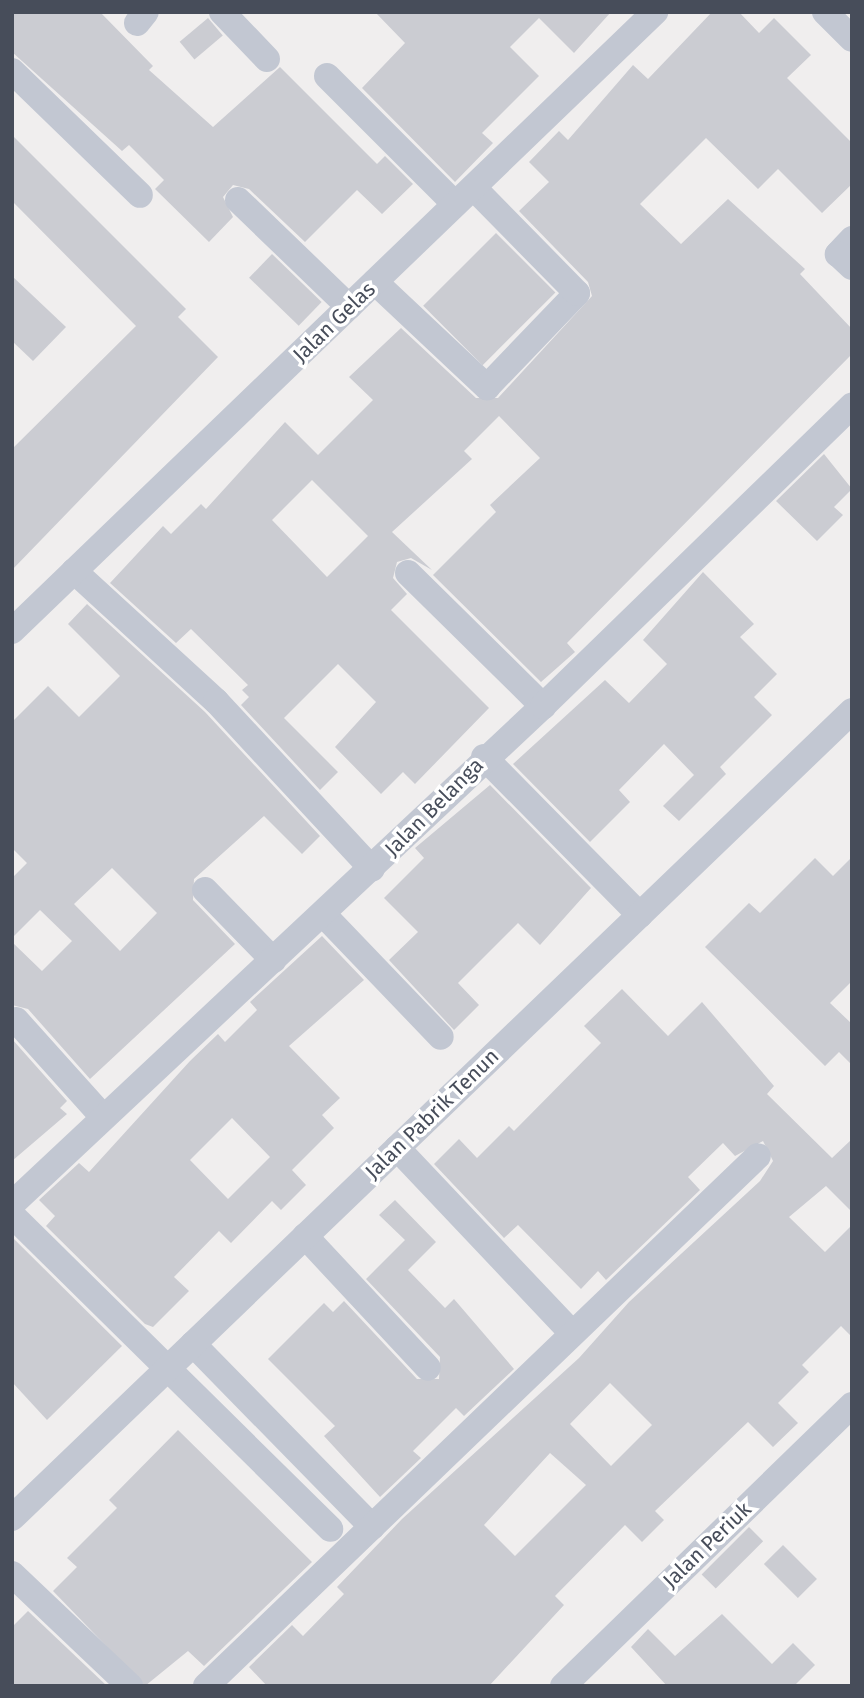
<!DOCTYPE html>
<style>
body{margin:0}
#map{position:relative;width:864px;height:1698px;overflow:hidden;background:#f0eeee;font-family:"Fira Sans",sans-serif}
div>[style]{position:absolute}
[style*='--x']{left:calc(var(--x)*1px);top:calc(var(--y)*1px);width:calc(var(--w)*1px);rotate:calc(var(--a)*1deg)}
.building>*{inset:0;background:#cbccd2;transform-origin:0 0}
.minor>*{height:26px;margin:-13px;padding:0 13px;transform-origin:13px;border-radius:13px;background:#c2c7d2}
span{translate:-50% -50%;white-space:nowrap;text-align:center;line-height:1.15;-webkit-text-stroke:7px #fff;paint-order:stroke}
.street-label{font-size:21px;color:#474d5a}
.frame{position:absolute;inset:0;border:14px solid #474d5a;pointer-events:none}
</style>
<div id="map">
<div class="building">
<div style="clip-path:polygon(12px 12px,100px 12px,153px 66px,149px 70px,213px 127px,280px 67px,377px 164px,385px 156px,413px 184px,382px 214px,357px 190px,305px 242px,249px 189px,233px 185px,223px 197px,233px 217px,209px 242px,155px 189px,164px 180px,129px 145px,122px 151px,12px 52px)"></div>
<div style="clip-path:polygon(375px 12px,611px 12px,574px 53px,539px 18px,510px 47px,539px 76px,482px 133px,493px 143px,455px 182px,362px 88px,405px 43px)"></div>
<div style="clip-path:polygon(evenodd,712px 12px,739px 12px,759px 33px,774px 18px,811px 55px,787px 78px,852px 143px,852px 184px,822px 213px,778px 169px,758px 189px,706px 138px,640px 204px,681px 244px,728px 199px,805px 269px,800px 274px,852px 329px,852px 354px,567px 643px,575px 652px,541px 682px,433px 575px,496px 512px,490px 505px,540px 458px,499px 416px,464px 451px,472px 459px,392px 532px,432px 570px,411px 558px,397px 562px,393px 578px,407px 594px,391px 610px,489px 708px,415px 784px,403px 772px,381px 794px,335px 747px,376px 702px,338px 664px,284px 718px,338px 772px,320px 790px,241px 705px,249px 697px,242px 690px,248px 685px,191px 629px,176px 643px,110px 583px,163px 526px,171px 534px,201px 504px,206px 509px,285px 422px,318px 455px,373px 400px,349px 377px,401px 328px,476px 398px,498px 398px,592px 296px,588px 282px,519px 211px,549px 182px,529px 162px,559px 131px,568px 140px,633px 65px,648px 79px,712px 12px,312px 480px,368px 536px,327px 577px,272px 520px,312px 480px)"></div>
<div style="left:208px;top:18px;width:23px;height:37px;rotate:50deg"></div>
<div style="clip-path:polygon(12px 135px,186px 309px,178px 317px,218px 357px,12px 570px,12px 449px,136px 326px,12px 201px)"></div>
<div style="left:496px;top:233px;width:84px;height:103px;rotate:45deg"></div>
<div style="left:272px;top:254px;width:69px;height:33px;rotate:44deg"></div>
<div style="clip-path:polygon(12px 276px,66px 327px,33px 361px,12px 341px)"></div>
<div style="clip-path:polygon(824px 454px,852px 489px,834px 507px,843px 515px,817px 541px,776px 501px)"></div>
<div style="clip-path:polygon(703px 572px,754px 624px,740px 637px,777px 674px,754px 697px,772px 715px,720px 767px,726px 774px,679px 821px,663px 806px,694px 775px,664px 744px,619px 790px,630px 802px,590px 842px,513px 764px,605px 680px,629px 703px,667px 664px,643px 640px)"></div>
<div style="clip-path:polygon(evenodd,87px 604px,205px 712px,320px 836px,302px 854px,264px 816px,194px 879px,193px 900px,235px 944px,90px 1079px,28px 1009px,12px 1005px,12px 942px,42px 971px,72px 941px,40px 910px,12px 938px,12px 878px,27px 863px,12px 848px,12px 722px,48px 686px,79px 717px,120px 676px,68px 624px,87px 604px,112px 868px,157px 913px,120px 951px,74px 904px,112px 868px)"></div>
<div style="clip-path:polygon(490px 785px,591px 888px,540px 945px,518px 923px,458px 983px,479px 1005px,454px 1030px,389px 960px,418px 932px,384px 898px,424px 858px,415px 848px)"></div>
<div style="clip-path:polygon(852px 857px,852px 981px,830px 1003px,852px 1024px,852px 1065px,839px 1052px,825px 1066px,705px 947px,749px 903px,760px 913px,815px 858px,833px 876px)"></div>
<div style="clip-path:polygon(evenodd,322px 936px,364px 980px,289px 1046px,340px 1098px,322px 1115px,334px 1128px,292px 1170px,306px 1185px,281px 1210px,272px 1201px,231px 1243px,219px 1231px,174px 1277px,189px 1291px,153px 1327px,145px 1324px,46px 1226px,55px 1216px,39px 1200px,79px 1163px,89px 1172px,190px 1061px,218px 1034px,225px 1042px,257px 1010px,250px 1002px,322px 936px,232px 1118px,270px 1157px,228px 1199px,190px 1160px,232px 1118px)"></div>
<div style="clip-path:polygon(evenodd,622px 989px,668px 1036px,702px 1002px,774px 1086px,767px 1094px,832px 1158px,852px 1139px,852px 1212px,826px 1186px,789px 1217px,825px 1252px,852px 1225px,852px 1337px,841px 1326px,802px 1365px,809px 1372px,778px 1403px,798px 1423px,773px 1447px,748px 1422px,655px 1511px,664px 1520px,642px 1542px,625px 1525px,555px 1596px,564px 1605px,489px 1686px,267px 1686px,249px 1667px,292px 1625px,303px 1636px,344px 1594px,337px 1587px,402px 1519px,579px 1358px,629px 1302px,760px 1181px,773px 1161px,763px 1141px,735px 1156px,723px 1143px,688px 1177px,700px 1190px,606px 1280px,598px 1271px,581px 1289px,518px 1225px,504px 1238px,434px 1164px,459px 1139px,477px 1158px,509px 1126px,514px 1131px,601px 1043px,584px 1026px,622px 989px,610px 1383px,652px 1425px,611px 1466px,570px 1424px,610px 1383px,622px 989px,550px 1453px,586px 1485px,515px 1556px,484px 1525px,550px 1453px)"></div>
<div style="clip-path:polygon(12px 1039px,67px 1101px,60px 1108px,67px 1114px,12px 1161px)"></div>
<div style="clip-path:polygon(395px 1200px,436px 1242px,408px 1270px,445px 1308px,454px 1299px,514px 1369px,464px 1416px,456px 1408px,413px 1451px,421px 1458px,380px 1497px,324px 1436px,335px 1426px,268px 1359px,324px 1303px,333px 1312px,344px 1301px,417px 1379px,439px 1379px,440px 1357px,366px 1279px,405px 1240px,379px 1215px)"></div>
<div style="clip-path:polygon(12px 1237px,122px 1346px,47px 1420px,12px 1382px)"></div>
<div style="clip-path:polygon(178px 1430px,312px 1562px,204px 1666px,188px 1651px,145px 1686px,53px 1591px,77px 1567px,67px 1558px,117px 1508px,109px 1500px)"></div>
<div style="left:749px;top:1527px;width:20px;height:67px;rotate:45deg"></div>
<div style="left:783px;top:1545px;width:48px;height:27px;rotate:45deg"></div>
<div style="clip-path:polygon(28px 1611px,107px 1686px,12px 1686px,12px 1627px)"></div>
<div style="clip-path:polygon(722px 1614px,772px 1664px,793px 1643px,815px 1665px,794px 1686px,667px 1686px,631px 1647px,648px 1629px,675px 1656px)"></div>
</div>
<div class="minor">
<div style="--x:222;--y:12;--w:65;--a:46.2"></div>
<div style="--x:825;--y:12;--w:38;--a:45"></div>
<div style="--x:137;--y:23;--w:14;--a:-51"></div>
<div style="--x:12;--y:71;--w:178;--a:44.1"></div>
<div style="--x:327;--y:76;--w:181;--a:45"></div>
<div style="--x:238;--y:200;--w:154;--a:43.9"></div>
<div style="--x:852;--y:239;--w:21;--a:133"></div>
<div style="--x:838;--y:254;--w:19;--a:43"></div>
<div style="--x:375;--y:282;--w:154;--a:43.2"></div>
<div style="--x:487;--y:387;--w:130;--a:-46.2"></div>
<div style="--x:577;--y:293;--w:148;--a:-134.5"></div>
<div style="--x:74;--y:571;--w:193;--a:42.5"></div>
<div style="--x:216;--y:701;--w:229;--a:47.1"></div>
<div style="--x:408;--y:573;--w:190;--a:44.6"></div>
<div style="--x:12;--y:631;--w:893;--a:-43.91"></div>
<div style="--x:484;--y:757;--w:222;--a:45.4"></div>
<div style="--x:205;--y:890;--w:98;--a:45.8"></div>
<div style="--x:323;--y:914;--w:170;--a:46.2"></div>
<div style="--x:16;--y:1020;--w:129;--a:48.1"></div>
<div style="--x:397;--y:1148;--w:255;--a:46.6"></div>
<div style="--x:12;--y:1204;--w:728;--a:-43.16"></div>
<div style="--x:543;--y:706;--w:431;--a:-44.2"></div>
<div style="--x:12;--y:1215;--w:447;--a:44.6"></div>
<div style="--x:305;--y:1236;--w:180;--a:47"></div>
<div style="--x:193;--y:1344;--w:256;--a:45.6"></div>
<div style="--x:12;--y:1518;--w:1165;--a:-43.85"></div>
<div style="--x:12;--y:1574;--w:163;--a:43.5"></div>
<div style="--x:206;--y:1686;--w:765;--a:-43.84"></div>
<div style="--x:563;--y:1686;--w:403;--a:-44.2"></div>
</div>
<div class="street-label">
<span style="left:334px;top:322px;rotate:-44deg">Jalan Gelas</span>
<span style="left:434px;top:807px;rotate:-45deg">Jalan Belanga</span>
<span style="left:432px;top:1114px;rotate:-44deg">Jalan Pabrik Tenun</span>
<span style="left:707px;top:1545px;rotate:-44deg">Jalan Periuk</span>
</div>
<div class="frame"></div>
</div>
